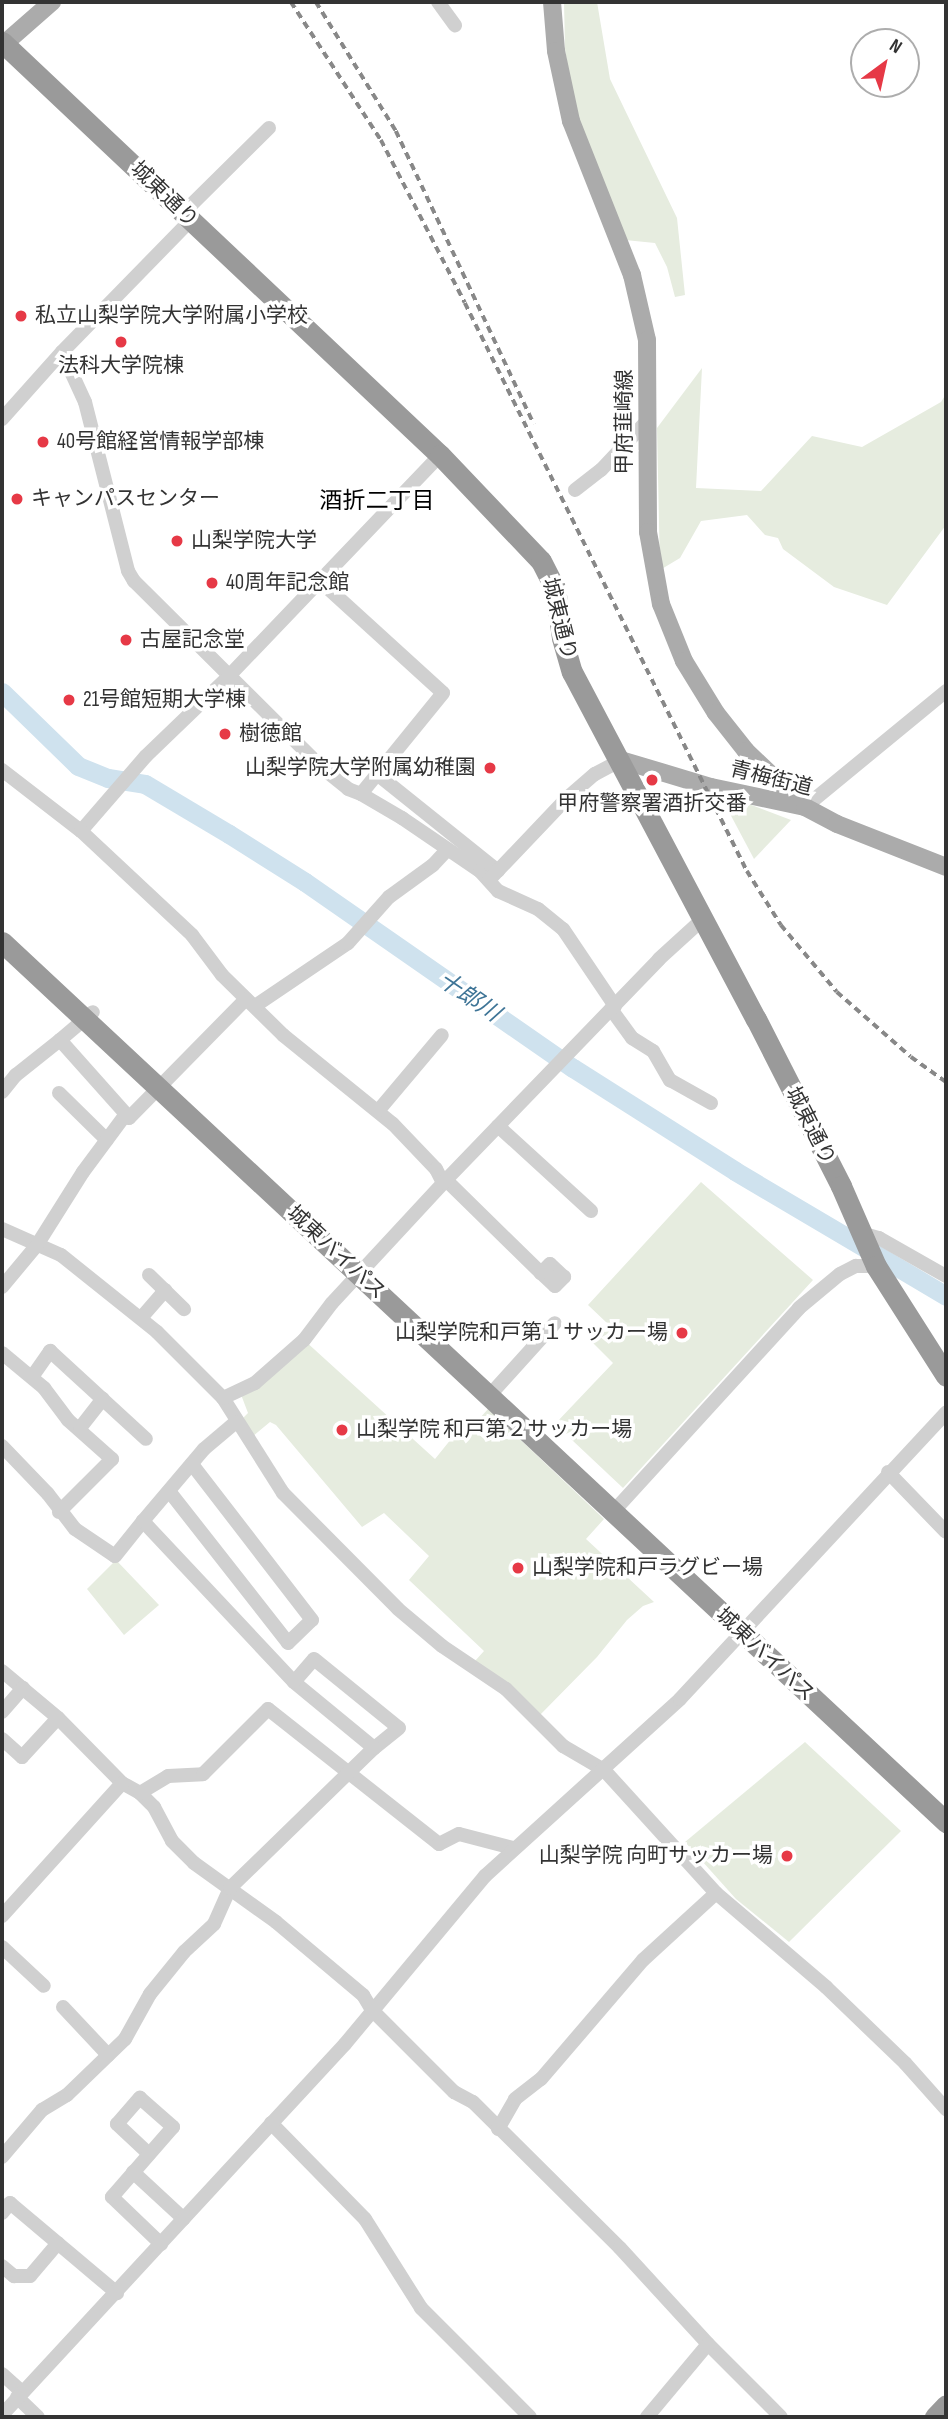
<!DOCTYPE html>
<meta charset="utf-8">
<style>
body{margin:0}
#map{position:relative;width:948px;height:2419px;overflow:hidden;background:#fff;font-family:"Sofia Sans Condensed","Noto Sans JP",sans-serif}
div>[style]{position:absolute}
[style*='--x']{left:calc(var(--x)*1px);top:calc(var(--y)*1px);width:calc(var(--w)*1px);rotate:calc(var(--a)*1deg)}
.green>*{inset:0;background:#e6ecdf}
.river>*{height:19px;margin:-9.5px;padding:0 9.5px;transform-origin:9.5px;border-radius:9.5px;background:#cfe2ee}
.minor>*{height:14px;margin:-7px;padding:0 7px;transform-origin:7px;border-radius:7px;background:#d0d0d0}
.major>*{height:18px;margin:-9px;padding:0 9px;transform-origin:9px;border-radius:9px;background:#ababab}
.highway>*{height:21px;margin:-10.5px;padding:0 10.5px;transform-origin:10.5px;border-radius:10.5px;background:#9a9a9a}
.rail>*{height:3.5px;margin-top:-1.75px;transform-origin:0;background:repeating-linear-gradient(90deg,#888 0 7px,transparent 0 12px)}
.dots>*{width:19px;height:19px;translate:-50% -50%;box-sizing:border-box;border:4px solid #fff;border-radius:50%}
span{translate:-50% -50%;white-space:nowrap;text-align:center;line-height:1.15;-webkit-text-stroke:7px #fff;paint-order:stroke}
.street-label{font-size:21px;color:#333}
.poi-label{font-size:21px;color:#333}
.left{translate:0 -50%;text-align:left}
.right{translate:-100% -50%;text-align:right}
.neighbourhood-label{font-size:23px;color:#000}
.water-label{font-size:23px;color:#3f7597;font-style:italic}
.frame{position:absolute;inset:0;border:4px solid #333;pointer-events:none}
.north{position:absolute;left:850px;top:28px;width:70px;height:70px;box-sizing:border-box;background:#fff;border:2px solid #adadad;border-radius:50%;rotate:33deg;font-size:19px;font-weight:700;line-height:28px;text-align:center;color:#333}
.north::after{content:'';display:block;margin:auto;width:24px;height:32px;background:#e63946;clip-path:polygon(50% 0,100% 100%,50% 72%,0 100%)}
</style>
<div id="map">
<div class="green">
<div style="clip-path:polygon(564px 2px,597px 2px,610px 79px,677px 218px,685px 295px,675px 297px,667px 267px,655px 243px,625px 240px,576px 121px,565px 49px)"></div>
<div style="clip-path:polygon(702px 368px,696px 488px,761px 491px,812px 436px,862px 447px,941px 402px,946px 394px,946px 525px,887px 605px,834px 587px,783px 549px,778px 538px,765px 535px,747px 515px,701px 521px,680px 558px,660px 570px,657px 428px)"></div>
<div style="clip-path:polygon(720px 795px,733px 798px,791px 820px,754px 859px)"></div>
<div style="clip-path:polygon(701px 1182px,813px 1280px,623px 1488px,555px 1424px,613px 1363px,592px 1342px,608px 1324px,588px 1305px)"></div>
<div style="clip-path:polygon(304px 1340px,435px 1459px,464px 1423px,470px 1429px,488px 1409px,604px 1519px,586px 1539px,654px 1602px,643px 1606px,627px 1620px,597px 1657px,539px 1716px,475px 1661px,484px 1651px,409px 1580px,429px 1556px,384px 1513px,362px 1527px,276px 1425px,270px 1422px,253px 1436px,241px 1420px,248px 1413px,240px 1392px)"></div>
<div style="clip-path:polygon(116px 1560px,159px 1605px,124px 1635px,87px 1589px)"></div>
<div style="clip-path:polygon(805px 1742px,901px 1831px,789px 1942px,736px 1899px,685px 1842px)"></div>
</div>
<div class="river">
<div style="--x:2;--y:692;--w:106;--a:44.2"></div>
<div style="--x:78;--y:766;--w:32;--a:22"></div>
<div style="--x:108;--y:778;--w:37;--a:9"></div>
<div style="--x:145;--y:784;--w:98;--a:30.8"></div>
<div style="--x:229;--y:834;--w:90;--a:32.3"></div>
<div style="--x:305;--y:882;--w:326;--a:34.8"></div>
<div style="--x:573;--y:1068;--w:192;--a:32.4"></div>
<div style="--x:735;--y:1171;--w:245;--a:30.6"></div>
</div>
<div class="minor">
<div style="--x:438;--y:2;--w:29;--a:54"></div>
<div style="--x:183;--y:213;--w:121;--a:-44.7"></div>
<div style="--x:62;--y:352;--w:55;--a:65.3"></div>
<div style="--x:85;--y:402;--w:174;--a:75.7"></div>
<div style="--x:128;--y:571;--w:12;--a:59"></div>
<div style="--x:134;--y:581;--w:262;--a:44.8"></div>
<div style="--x:320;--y:766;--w:36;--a:39"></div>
<div style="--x:348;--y:789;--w:14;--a:21"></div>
<div style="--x:2;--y:419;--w:90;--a:-48.2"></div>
<div style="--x:62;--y:352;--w:185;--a:-45.7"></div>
<div style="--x:575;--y:490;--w:33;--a:-38"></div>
<div style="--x:601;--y:470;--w:67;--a:-46.8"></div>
<div style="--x:320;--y:581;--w:166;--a:42.3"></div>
<div style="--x:443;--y:693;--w:130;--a:129.1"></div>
<div style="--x:361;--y:794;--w:48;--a:30.3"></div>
<div style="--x:402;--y:818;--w:94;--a:34.2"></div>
<div style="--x:480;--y:871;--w:27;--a:48"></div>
<div style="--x:498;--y:891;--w:44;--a:24.2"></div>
<div style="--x:538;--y:909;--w:32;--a:39"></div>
<div style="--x:563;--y:929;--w:93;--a:56"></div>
<div style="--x:2;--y:770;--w:100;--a:37.7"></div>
<div style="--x:81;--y:831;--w:99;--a:-49.1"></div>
<div style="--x:146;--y:756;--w:114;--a:-43.9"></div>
<div style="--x:228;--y:677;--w:307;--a:-46.3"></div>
<div style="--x:377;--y:774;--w:155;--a:38.7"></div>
<div style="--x:805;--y:807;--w:183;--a:-39.4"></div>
<div style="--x:81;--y:831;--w:152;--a:43.1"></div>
<div style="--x:192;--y:935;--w:50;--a:53.1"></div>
<div style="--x:222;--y:975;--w:86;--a:44.5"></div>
<div style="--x:283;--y:1035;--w:141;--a:39"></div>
<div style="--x:393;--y:1124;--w:62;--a:46.3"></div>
<div style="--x:436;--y:1169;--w:16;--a:63"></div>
<div style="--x:489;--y:880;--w:113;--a:-46.4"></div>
<div style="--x:567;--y:798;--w:37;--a:-41"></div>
<div style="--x:595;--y:774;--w:30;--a:-28"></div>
<div style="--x:255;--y:1006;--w:112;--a:-34.1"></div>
<div style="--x:348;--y:943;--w:62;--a:-48.3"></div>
<div style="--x:389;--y:897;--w:54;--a:-36"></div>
<div style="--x:433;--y:865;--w:21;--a:-47"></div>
<div style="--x:611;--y:1009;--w:36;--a:54"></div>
<div style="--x:632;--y:1038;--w:25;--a:32"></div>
<div style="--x:653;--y:1051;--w:34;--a:60"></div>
<div style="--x:670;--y:1080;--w:47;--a:29.3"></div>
<div style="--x:60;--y:1040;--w:43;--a:-40.3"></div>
<div style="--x:2;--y:1092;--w:22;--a:-51"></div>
<div style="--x:16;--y:1075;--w:56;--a:-38.5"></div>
<div style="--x:60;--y:1040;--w:99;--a:48.3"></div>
<div style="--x:59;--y:1093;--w:67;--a:44.4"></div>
<div style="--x:378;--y:1111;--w:99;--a:-49.9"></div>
<div style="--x:498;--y:1126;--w:126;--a:42.4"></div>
<div style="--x:446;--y:1180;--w:133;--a:44.4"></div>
<div style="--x:541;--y:1273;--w:19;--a:43"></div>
<div style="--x:555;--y:1286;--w:13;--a:-45"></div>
<div style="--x:564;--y:1277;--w:19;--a:-137"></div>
<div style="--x:550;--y:1264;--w:13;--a:135"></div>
<div style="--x:2;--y:1229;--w:64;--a:23.8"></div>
<div style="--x:61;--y:1255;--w:123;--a:38.7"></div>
<div style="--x:157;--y:1332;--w:93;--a:45"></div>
<div style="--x:223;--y:1398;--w:112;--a:57.7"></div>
<div style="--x:283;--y:1493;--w:163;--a:45.2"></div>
<div style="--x:398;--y:1609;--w:57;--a:40.1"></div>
<div style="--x:442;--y:1646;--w:77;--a:33.9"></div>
<div style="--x:506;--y:1689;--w:81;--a:45"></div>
<div style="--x:563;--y:1746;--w:48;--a:30.3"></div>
<div style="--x:604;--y:1770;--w:166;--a:47.7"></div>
<div style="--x:716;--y:1893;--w:145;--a:40.5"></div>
<div style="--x:826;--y:1987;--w:110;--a:43.9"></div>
<div style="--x:905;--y:2063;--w:62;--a:48.3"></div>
<div style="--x:861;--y:1233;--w:19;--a:16"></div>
<div style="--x:879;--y:1238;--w:77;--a:29.6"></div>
<div style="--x:149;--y:1275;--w:49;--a:44.2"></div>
<div style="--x:2;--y:1287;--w:55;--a:-50.2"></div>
<div style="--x:37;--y:1245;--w:86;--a:-57.8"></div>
<div style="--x:83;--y:1172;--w:72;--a:-53.4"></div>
<div style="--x:126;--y:1114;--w:5;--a:53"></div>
<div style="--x:129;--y:1118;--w:167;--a:-45.5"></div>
<div style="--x:141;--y:1318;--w:37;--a:-49"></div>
<div style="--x:2;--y:1353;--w:55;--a:39.8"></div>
<div style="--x:44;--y:1388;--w:40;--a:53"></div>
<div style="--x:68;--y:1420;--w:59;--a:41.6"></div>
<div style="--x:112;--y:1459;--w:75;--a:135"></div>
<div style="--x:32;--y:1377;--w:32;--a:-55"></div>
<div style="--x:50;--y:1351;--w:130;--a:42.5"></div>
<div style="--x:489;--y:1396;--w:98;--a:-47.9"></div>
<div style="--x:223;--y:1398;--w:35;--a:-25"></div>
<div style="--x:255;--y:1383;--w:65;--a:-41.3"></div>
<div style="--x:304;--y:1340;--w:46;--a:-52.9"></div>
<div style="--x:332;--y:1303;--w:163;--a:-47.2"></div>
<div style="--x:443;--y:1183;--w:311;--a:-46"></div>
<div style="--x:659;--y:959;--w:59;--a:-42.3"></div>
<div style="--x:80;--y:1428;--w:37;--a:-52"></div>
<div style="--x:2;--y:1446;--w:66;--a:46.2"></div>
<div style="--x:48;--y:1494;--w:44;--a:52.4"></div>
<div style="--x:75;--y:1529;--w:48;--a:34"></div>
<div style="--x:115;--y:1556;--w:45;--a:-51.3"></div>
<div style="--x:888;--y:1472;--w:83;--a:46"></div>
<div style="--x:169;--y:1491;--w:193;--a:51.9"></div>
<div style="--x:288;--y:1643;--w:33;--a:-44"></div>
<div style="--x:312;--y:1620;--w:197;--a:-127.6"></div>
<div style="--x:613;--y:1512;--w:276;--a:-47.6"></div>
<div style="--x:799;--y:1308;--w:53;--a:-39.7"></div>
<div style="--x:840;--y:1274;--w:18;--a:-27"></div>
<div style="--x:856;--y:1266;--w:20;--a:0"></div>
<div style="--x:2;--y:1671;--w:73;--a:40"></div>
<div style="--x:58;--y:1718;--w:91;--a:45.4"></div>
<div style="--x:122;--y:1783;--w:21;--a:29"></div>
<div style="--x:140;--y:1793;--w:20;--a:45"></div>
<div style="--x:154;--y:1807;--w:38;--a:62"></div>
<div style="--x:172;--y:1841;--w:31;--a:45"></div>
<div style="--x:194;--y:1863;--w:101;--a:35.7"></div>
<div style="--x:276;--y:1922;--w:114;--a:40"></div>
<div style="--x:363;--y:1995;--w:17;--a:59"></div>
<div style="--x:372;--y:2010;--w:116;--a:45"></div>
<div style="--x:454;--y:2092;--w:21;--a:28"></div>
<div style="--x:473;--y:2102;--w:207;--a:44.8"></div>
<div style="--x:620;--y:2248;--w:130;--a:47.5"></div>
<div style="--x:708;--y:2344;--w:103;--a:45"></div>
<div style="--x:294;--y:1682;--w:30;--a:-49"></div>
<div style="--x:314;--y:1659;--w:109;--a:39.1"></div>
<div style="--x:399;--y:1728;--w:32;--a:141"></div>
<div style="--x:2;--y:1712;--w:32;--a:-49"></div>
<div style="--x:2;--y:1739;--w:27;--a:42"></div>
<div style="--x:22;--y:1757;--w:53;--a:-47.3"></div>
<div style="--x:140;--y:1793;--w:33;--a:-31"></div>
<div style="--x:168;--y:1776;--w:35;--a:-3"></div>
<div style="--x:203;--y:1774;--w:92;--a:-45"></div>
<div style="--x:268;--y:1709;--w:218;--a:38.3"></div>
<div style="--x:439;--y:1844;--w:22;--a:-27"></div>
<div style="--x:459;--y:1834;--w:56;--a:14.5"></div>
<div style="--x:2;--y:1916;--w:179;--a:-47.9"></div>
<div style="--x:2;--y:1947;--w:57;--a:42.9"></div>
<div style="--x:63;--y:2007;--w:66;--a:46.8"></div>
<div style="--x:271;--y:2123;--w:134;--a:45.6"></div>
<div style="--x:365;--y:2219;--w:105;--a:57.8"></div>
<div style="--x:421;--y:2308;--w:154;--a:45"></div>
<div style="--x:498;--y:2129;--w:34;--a:-60"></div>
<div style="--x:515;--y:2099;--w:33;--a:-38"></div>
<div style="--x:541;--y:2079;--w:157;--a:-49.4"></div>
<div style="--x:643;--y:1960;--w:99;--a:-42.5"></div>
<div style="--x:149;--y:2154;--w:44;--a:-136.8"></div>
<div style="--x:117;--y:2124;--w:35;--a:-49"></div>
<div style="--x:140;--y:2098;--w:44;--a:41.3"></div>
<div style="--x:173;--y:2127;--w:93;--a:131.1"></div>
<div style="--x:112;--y:2197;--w:68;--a:43.8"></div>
<div style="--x:2;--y:2157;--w:62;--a:-49.6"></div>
<div style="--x:42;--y:2110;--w:29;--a:-31"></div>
<div style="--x:67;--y:2095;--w:81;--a:-44"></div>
<div style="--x:125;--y:2039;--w:51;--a:-60.9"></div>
<div style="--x:150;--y:1994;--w:54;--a:-51"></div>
<div style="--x:184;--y:1952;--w:41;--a:-43"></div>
<div style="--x:214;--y:1924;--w:39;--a:-66"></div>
<div style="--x:230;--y:1888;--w:201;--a:-44.2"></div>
<div style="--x:374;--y:1748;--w:104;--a:-140.5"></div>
<div style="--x:294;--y:1682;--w:221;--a:-133.2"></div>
<div style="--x:143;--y:1521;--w:94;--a:-49.7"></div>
<div style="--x:204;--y:1449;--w:42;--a:-40.2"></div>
<div style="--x:133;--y:2172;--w:69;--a:42.7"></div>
<div style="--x:2;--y:2213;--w:13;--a:-51"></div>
<div style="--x:10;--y:2203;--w:140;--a:40.1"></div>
<div style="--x:2;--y:2266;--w:16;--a:40"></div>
<div style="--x:14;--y:2276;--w:16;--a:0"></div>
<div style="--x:30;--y:2276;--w:43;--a:-49.7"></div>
<div style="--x:2;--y:2374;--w:27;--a:42"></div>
<div style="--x:17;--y:2397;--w:29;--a:44"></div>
<div style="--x:2;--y:2415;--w:505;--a:-47.25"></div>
<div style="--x:345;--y:2044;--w:219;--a:-50.2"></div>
<div style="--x:485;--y:1876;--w:263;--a:-42.2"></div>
<div style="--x:680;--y:1699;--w:391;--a:-47.1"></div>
<div style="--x:647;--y:2417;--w:95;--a:-50.1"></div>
</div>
<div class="major">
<div style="--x:552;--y:2;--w:49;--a:85.3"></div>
<div style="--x:556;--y:51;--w:72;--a:77.9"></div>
<div style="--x:571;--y:121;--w:166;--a:68.4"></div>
<div style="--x:632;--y:275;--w:67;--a:77"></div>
<div style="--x:647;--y:340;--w:192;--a:89.7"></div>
<div style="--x:648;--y:532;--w:73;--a:79.8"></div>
<div style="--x:661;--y:604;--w:61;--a:68"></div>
<div style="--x:684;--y:661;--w:61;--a:58.4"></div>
<div style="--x:716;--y:713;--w:48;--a:51.7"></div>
<div style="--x:746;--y:751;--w:81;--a:43.5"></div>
<div style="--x:4;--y:44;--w:64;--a:-41.2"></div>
<div style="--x:621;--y:760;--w:94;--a:16.7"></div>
<div style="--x:711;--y:787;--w:96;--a:12"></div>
<div style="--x:805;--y:807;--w:36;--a:28"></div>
<div style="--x:837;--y:824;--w:117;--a:21.5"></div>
</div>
<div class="highway">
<div style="--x:2;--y:42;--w:602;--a:43.32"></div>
<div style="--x:440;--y:455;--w:146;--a:46.4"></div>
<div style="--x:541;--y:561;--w:30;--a:63"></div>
<div style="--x:555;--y:588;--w:50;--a:82"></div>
<div style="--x:562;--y:638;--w:35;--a:74"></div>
<div style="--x:572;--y:672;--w:393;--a:62.1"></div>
<div style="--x:756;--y:1019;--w:187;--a:63"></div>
<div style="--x:841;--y:1186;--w:87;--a:66.4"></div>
<div style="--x:876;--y:1266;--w:130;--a:57.5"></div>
<div style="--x:2;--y:942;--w:1291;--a:42.99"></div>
<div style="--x:935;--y:2417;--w:16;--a:-47"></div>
</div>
<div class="rail">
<div style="--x:291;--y:2;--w:165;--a:56.9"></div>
<div style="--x:381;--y:140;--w:183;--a:62.7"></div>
<div style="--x:465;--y:303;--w:634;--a:63.6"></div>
<div style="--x:747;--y:871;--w:64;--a:57.8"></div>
<div style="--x:781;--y:925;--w:87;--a:50.1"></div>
<div style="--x:837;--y:992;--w:98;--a:41.3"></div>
<div style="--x:911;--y:1057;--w:43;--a:35.5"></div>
<div style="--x:316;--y:2;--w:152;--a:58.2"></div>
<div style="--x:396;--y:131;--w:324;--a:64.8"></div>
</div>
<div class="dots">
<div style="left:21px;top:316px;background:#e63946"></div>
<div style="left:121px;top:342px;background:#e63946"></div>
<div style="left:43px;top:442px;background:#e63946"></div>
<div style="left:17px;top:499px;background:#e63946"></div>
<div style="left:177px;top:541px;background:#e63946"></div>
<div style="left:212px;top:583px;background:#e63946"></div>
<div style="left:126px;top:640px;background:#e63946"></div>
<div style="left:69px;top:700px;background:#e63946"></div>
<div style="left:225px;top:734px;background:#e63946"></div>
<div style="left:490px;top:768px;background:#e63946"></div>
<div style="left:652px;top:780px;background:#e63946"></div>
<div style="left:682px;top:1333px;background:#e63946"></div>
<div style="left:342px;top:1430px;background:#e63946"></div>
<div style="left:518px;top:1568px;background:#e63946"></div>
<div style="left:787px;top:1856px;background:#e63946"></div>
</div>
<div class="street-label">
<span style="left:164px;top:195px;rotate:44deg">城東通り</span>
<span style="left:625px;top:422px;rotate:-90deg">甲府韮崎線</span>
<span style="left:559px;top:619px;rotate:76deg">城東通り</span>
<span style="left:771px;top:779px;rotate:14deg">青梅街道</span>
<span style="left:810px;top:1126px;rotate:63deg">城東通り</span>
<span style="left:336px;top:1253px;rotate:43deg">城東バイパス</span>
<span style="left:765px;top:1655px;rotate:43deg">城東バイパス</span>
</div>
<div class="poi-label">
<span class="left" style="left:35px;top:316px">私立山梨学院大学附属小学校</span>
<span style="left:121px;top:366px">法科大学院棟</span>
<span class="left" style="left:57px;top:442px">40号館経営情報学部棟</span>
<span class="left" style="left:31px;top:499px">キャンパスセンター</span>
<span class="left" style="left:191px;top:541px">山梨学院大学</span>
<span class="left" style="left:226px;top:583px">40周年記念館</span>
<span class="left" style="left:140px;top:640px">古屋記念堂</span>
<span class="left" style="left:83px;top:700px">21号館短期大学棟</span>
<span class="left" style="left:239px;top:734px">樹徳館</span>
<span class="right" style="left:476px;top:768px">山梨学院大学附属幼稚園</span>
<span style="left:652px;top:804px">甲府警察署酒折交番</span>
<span class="right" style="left:668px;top:1333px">山梨学院和戸第１サッカー場</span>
<span class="left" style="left:356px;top:1430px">山梨学院 和戸第２サッカー場</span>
<span class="left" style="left:532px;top:1568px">山梨学院和戸ラグビー場</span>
<span class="right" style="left:773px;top:1856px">山梨学院 向町サッカー場</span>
</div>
<div class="neighbourhood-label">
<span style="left:377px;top:501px">酒折二丁目</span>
</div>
<div class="water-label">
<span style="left:469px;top:997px;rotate:34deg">十郎川</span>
</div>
<div class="frame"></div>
<div class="north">N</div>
</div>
